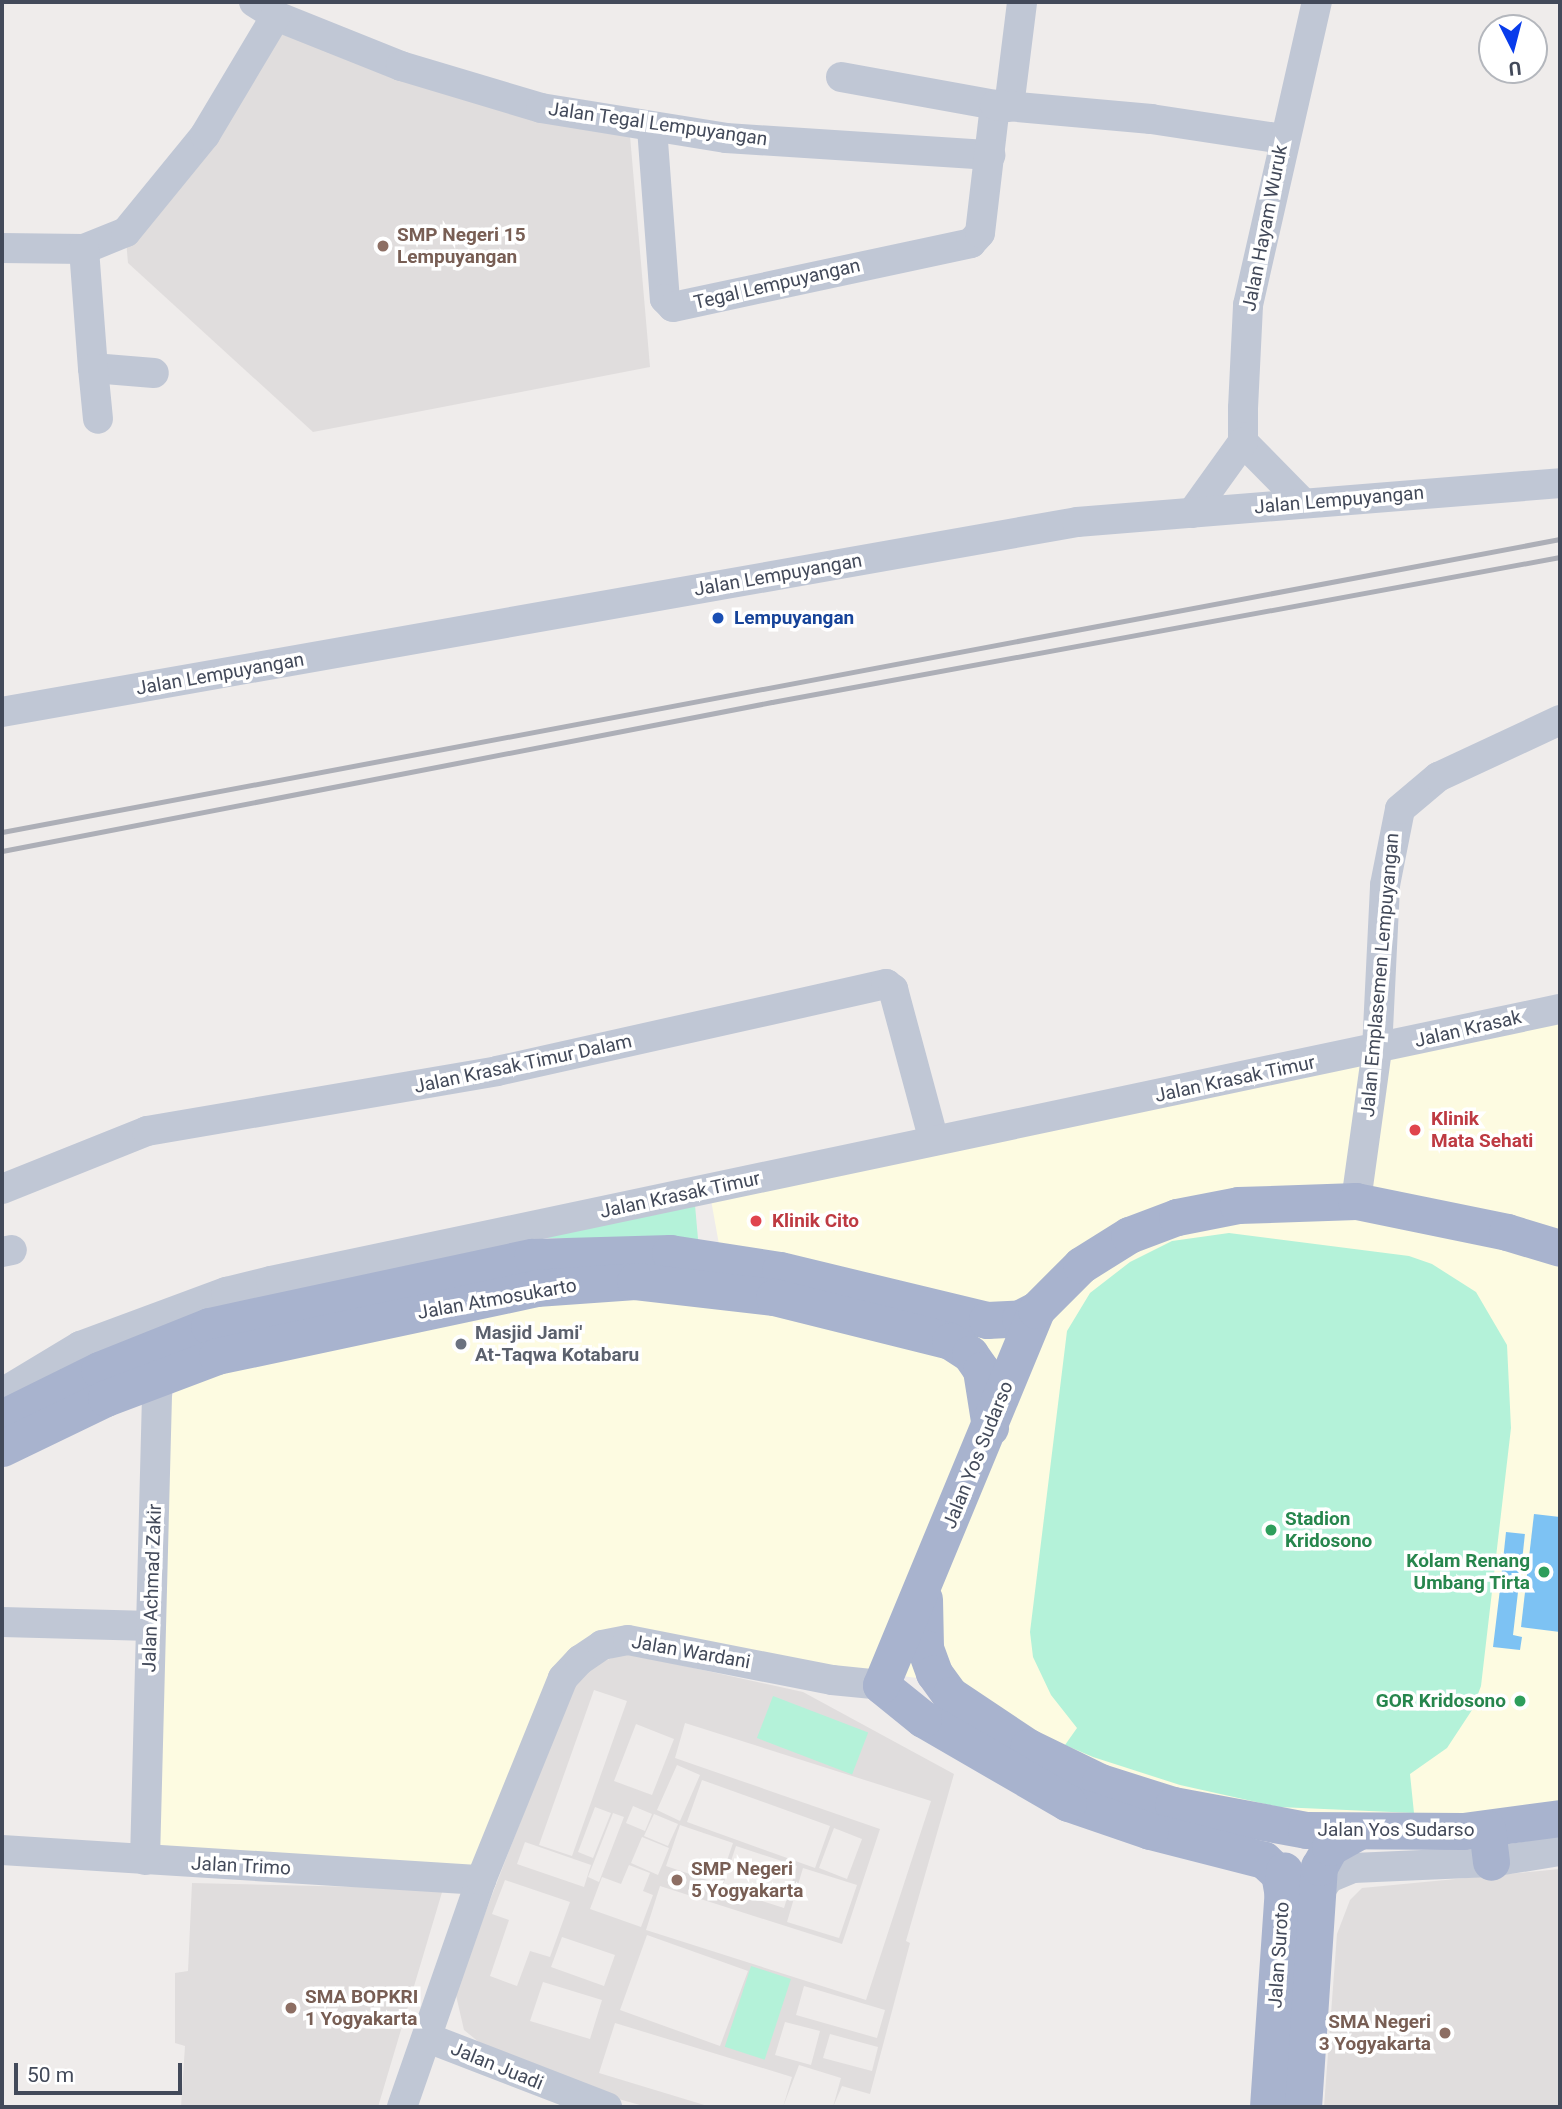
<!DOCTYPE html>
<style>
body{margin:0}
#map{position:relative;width:1562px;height:2109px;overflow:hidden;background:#efeceb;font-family:Roboto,sans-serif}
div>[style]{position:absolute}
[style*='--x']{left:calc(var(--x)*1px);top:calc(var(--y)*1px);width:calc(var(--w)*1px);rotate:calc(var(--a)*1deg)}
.commercial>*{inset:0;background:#fdfbe1}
.education>*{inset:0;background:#e0dddd}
.green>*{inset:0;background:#b4f2d9;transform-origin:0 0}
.water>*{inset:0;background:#7dc2f3;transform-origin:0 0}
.minor>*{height:30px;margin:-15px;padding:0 15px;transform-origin:15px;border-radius:15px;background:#c0c7d5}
.major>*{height:37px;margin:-18.5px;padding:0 18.5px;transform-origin:18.5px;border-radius:18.5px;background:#a8b3ce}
.rail>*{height:5px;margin:-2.5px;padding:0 2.5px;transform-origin:2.5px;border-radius:2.5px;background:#adafb7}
.dots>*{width:19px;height:19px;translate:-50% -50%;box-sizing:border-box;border:4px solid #fff;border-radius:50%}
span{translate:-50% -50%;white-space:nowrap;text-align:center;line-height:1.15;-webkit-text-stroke:7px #fff;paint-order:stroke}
.street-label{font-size:19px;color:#434a5a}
.education-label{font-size:19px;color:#785e54;font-weight:700}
.left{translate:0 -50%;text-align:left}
.right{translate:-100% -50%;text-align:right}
.transit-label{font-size:19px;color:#164399;font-weight:700}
.health-label{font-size:19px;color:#be3a42;font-weight:700}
.worship-label{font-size:19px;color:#5b616d;font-weight:700}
.leisure-label{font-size:19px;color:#27864d;font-weight:700}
.frame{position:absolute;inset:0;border:4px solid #434a5a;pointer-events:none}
.north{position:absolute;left:1478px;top:14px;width:70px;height:70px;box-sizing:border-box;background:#fff;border:2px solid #b4b7bd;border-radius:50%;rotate:174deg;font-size:19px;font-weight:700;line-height:28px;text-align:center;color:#434a5a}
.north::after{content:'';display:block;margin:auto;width:24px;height:32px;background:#093ceb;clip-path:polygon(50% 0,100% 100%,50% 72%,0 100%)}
.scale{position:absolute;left:14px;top:2063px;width:168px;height:32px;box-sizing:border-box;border:4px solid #434a5a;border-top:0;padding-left:9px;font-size:21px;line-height:24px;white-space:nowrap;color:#434a5a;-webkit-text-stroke:5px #fff;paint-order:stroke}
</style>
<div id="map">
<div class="commercial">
<div style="clip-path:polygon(1560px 1010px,1560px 1806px,1523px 1812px,1327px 1816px,1155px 1784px,1056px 1747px,968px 1685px,617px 1637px,478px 1879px,138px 1861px,171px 1399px,178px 1383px,544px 1298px,729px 1300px,711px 1200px)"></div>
</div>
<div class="education">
<div style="clip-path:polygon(277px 33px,630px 136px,650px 367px,313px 432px,128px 263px,125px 228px)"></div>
<div style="clip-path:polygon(evenodd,626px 1653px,803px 1692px,954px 1774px,906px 1941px,910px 1943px,870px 2094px,842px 2086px,833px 2107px,841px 2078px,799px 2065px,783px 2107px,792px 2077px,615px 2023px,599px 2073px,711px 2107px,647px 2107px,583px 2089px,495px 2055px,464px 2030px,455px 1991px,579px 1670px,626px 1653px,594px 1690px,627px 1701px,572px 1856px,539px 1845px,594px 1690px,626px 1653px,685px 1723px,931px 1801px,866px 2000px,646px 1930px,660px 1886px,842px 1944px,880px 1829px,675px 1758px,685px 1723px,626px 1653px,636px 1724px,674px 1739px,652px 1795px,614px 1781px,636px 1724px,626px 1653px,677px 1765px,700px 1775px,680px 1821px,657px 1810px,677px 1765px,626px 1653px,702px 1780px,830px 1826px,815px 1868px,687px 1822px,702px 1780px,626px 1653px,633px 1806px,652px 1814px,645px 1831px,626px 1823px,633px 1806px,626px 1653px,595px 1807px,611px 1813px,593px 1858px,578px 1852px,595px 1807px,626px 1653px,613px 1813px,624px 1817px,599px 1882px,588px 1877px,613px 1813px,626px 1653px,654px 1814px,678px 1824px,668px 1846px,644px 1836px,654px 1814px,626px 1653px,680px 1825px,733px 1843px,719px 1884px,666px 1866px,680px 1825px,626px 1653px,834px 1828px,862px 1839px,847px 1879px,819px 1868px,834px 1828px,626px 1653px,642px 1837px,669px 1848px,658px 1875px,631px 1863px,642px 1837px,626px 1653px,525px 1842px,591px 1865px,584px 1887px,517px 1864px,525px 1842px,626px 1653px,736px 1846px,797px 1866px,784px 1908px,722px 1888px,736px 1846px,626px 1653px,629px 1865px,650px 1873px,643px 1891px,653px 1895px,641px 1927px,590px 1909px,602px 1877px,621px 1884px,629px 1865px,626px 1653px,803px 1868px,857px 1885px,839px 1938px,787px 1922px,803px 1868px,626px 1653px,505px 1880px,570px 1902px,550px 1957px,530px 1951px,517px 1986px,490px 1976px,509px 1920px,492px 1914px,505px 1880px,626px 1653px,647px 1935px,748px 1971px,720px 2046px,620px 2010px,647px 1935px,626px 1653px,562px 1937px,615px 1955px,604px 1986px,551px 1967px,562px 1937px,626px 1653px,543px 1982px,602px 2000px,590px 2039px,530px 2021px,543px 1982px,626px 1653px,804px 1986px,885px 2010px,877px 2038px,796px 2015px,804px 1986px,626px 1653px,785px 2022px,820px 2031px,811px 2065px,775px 2055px,785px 2022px,626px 1653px,830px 2034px,878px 2047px,872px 2071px,823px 2058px,830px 2034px)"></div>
<div style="clip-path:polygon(1560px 1869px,1560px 2107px,1324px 2107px,1337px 1934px,1350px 1900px,1362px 1888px)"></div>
<div style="clip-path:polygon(192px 1883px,443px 1889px,378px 2107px,181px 2107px,185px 2046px,175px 2043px,175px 1973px,188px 1971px)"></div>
</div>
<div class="green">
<div style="clip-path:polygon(695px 1205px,698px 1239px,543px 1238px)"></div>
<div style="clip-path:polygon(1229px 1233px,1409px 1256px,1432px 1264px,1476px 1292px,1507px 1345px,1511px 1428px,1481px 1686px,1472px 1710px,1447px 1748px,1410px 1774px,1414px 1813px,1279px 1807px,1180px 1785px,1093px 1757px,1065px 1745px,1077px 1728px,1051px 1695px,1033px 1657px,1030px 1632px,1067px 1331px,1090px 1293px,1130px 1262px,1172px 1241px)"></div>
<div style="left:773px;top:1696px;width:102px;height:45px;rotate:21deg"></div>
<div style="left:751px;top:1966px;width:42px;height:85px;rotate:18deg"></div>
</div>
<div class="water">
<div style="clip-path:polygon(1534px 1514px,1560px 1517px,1560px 1632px,1521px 1627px)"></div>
<div style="left:1506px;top:1532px;width:19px;height:53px;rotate:6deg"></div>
<div style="clip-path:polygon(1500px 1589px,1518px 1592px,1513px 1635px,1522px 1637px,1520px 1650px,1493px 1647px)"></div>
</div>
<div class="minor">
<div style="--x:254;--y:2;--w:26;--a:32"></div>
<div style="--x:276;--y:16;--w:135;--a:21.8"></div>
<div style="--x:401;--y:66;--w:146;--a:16.7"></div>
<div style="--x:541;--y:108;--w:187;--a:9.2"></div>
<div style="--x:726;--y:138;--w:265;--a:3.7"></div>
<div style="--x:841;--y:77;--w:157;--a:10.3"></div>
<div style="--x:1009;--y:107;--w:106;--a:-82.9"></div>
<div style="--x:652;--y:128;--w:171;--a:85.7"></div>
<div style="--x:665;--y:299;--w:11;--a:45"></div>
<div style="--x:673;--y:307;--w:305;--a:-12.1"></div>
<div style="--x:971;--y:243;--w:13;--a:-48"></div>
<div style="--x:980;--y:233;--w:129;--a:-83.3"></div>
<div style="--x:995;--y:105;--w:157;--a:5.1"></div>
<div style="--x:1151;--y:119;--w:134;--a:8.6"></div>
<div style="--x:2;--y:248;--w:82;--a:0.7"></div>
<div style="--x:84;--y:249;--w:45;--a:-22"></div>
<div style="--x:126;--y:232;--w:125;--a:-50.8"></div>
<div style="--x:205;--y:135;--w:139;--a:-59.2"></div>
<div style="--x:84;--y:249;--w:119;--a:85.7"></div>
<div style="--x:93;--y:368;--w:61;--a:4.7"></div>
<div style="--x:93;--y:368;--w:51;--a:84.4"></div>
<div style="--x:1303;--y:503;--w:86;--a:-134.5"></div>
<div style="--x:1243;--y:442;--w:34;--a:-90"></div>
<div style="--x:1243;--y:408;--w:103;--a:-87.2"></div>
<div style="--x:1248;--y:305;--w:311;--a:-77.2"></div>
<div style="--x:1192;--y:513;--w:87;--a:-54.3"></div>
<div style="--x:2;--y:712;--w:1092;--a:-10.02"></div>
<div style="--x:1077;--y:522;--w:485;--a:-4.6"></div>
<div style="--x:2;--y:1189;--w:156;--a:-21.8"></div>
<div style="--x:147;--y:1131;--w:355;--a:-9.7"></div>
<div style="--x:497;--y:1071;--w:399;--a:-12.6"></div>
<div style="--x:886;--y:984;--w:9;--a:36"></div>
<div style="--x:893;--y:989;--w:157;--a:74.9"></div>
<div style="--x:1356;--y:1201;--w:152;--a:-82.1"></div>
<div style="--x:1377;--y:1050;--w:165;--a:-87.2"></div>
<div style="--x:1385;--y:885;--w:77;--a:-78.8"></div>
<div style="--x:1400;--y:809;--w:50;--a:-40.1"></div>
<div style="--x:1438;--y:777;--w:135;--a:-25"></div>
<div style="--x:2;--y:1252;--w:10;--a:-11"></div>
<div style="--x:2;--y:1393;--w:91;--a:-31.1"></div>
<div style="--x:80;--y:1346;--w:156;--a:-20.3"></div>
<div style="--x:226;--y:1292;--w:46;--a:-13.7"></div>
<div style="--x:271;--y:1281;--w:1317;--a:-11.92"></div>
<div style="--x:2;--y:1622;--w:149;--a:1.5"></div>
<div style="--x:2;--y:1850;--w:480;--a:3.6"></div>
<div style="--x:145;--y:1860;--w:503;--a:-88.52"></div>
<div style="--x:1316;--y:1897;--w:23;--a:-56"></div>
<div style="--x:1329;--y:1878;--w:26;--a:-23"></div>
<div style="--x:1353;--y:1868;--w:138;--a:-2.5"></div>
<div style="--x:1491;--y:1862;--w:70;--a:-9.1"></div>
<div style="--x:428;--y:2038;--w:192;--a:21.1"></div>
<div style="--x:402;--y:2107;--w:240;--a:-70.8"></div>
<div style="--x:481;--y:1880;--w:218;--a:-67.9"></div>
<div style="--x:563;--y:1678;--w:25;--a:-47"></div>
<div style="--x:580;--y:1660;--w:27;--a:-34"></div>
<div style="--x:602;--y:1645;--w:26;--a:-11"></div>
<div style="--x:628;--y:1640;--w:208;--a:11.1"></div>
<div style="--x:832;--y:1680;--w:49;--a:5.8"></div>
</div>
<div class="major">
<div style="--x:2;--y:1418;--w:108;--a:-26.3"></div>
<div style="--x:99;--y:1370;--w:118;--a:-21.8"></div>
<div style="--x:209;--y:1326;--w:330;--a:-12.1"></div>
<div style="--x:532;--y:1257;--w:138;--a:-1.7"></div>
<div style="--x:670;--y:1253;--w:111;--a:8.8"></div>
<div style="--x:780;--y:1270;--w:213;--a:13.6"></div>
<div style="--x:987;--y:1320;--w:33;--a:-3"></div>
<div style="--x:1020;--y:1318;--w:18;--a:-27"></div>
<div style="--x:2;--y:1448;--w:115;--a:-25.7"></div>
<div style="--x:106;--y:1398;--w:119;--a:-20.7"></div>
<div style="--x:217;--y:1356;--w:326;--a:-12"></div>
<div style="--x:536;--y:1288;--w:99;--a:-4"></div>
<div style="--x:635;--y:1281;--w:140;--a:6.6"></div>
<div style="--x:774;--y:1297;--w:181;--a:14"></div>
<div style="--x:950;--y:1341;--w:24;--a:33"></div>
<div style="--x:970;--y:1354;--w:19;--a:55"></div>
<div style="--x:981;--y:1370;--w:58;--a:81"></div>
<div style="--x:924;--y:1599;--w:49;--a:88.8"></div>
<div style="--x:925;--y:1648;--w:27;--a:70"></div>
<div style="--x:934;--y:1673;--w:27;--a:54"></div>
<div style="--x:950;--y:1695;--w:94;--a:33.7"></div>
<div style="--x:1028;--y:1747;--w:80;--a:25.9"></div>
<div style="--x:1100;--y:1782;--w:77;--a:17.5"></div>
<div style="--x:1173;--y:1805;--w:135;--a:10.6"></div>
<div style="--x:1306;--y:1830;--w:157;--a:0.4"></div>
<div style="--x:1463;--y:1831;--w:98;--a:-7.6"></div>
<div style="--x:1487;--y:1829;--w:33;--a:83"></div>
<div style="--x:1283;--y:1896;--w:22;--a:-100"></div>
<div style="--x:1279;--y:1874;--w:21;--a:-137"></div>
<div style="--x:1264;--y:1860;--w:118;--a:-165.7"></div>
<div style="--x:1150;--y:1831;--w:87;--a:-161.1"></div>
<div style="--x:1068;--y:1803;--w:168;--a:-149.9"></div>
<div style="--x:923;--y:1719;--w:54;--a:-141"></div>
<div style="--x:881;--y:1685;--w:406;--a:-67.5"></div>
<div style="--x:1036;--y:1310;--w:64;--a:-45"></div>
<div style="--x:1081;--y:1265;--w:57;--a:-32"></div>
<div style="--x:1129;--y:1235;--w:51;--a:-20.6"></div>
<div style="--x:1177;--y:1217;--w:62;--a:-11.1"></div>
<div style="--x:1238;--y:1205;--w:118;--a:-1.9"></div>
<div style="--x:1356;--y:1201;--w:154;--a:11.6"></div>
<div style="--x:1507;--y:1232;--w:55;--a:16.8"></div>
<div style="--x:1268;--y:2107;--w:237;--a:-86.1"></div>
<div style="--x:1303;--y:2107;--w:241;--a:-86.2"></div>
<div style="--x:1319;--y:1867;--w:23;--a:-61"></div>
<div style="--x:1330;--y:1847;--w:33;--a:-29"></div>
</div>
<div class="rail">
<div style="--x:2;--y:832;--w:1585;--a:-10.65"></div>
<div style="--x:2;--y:851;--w:784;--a:-10.95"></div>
<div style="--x:772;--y:702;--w:801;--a:-10.43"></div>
</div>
<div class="dots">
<div style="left:383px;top:246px;background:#8d6e63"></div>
<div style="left:718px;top:618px;background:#1a4fb4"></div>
<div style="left:1415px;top:1130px;background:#e0444e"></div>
<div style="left:756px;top:1221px;background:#e0444e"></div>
<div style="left:461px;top:1344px;background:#6b7280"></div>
<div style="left:1271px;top:1530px;background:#2e9e5b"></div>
<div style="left:1544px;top:1572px;background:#2e9e5b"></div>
<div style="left:1520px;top:1701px;background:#2e9e5b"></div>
<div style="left:677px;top:1880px;background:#8d6e63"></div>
<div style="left:291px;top:2008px;background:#8d6e63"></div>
<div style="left:1445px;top:2033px;background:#8d6e63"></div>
</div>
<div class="street-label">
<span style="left:658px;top:124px;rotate:8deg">Jalan Tegal Lempuyangan</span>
<span style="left:1265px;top:228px;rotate:-79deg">Jalan Hayam Wuruk</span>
<span style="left:777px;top:284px;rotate:-13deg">Tegal Lempuyangan</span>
<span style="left:1339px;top:500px;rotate:-5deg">Jalan Lempuyangan</span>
<span style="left:778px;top:575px;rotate:-10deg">Jalan Lempuyangan</span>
<span style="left:220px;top:674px;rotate:-10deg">Jalan Lempuyangan</span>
<span style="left:1380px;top:975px;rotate:-85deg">Jalan Emplasemen Lempuyangan</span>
<span style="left:1468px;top:1029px;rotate:-13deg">Jalan Krasak</span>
<span style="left:523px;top:1064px;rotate:-12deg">Jalan Krasak Timur Dalam</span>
<span style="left:1235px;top:1079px;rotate:-12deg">Jalan Krasak Timur</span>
<span style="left:680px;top:1195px;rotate:-12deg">Jalan Krasak Timur</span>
<span style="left:497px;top:1299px;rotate:-10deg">Jalan Atmosukarto</span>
<span style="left:978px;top:1455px;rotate:-68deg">Jalan Yos Sudarso</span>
<span style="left:152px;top:1588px;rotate:-88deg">Jalan Achmad Zakir</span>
<span style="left:691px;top:1652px;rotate:10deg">Jalan Wardani</span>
<span style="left:1396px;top:1830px">Jalan Yos Sudarso</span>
<span style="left:241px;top:1866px;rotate:3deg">Jalan Trimo</span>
<span style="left:1279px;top:1955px;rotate:-86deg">Jalan Suroto</span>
<span style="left:497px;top:2066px;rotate:22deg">Jalan Juadi</span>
</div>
<div class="education-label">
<span class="left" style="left:397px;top:246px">SMP Negeri 15<br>Lempuyangan</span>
<span class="left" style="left:691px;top:1880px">SMP Negeri<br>5 Yogyakarta</span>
<span class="left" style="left:305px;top:2008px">SMA BOPKRI<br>1 Yogyakarta</span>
<span class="right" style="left:1431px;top:2033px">SMA Negeri<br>3 Yogyakarta</span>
</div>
<div class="transit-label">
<span class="left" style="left:734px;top:618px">Lempuyangan</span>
</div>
<div class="health-label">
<span class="left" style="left:1431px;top:1130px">Klinik<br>Mata Sehati</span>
<span class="left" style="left:772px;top:1221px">Klinik Cito</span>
</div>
<div class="worship-label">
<span class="left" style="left:475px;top:1344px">Masjid Jami'<br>At-Taqwa Kotabaru</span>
</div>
<div class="leisure-label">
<span class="left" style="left:1285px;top:1530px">Stadion<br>Kridosono</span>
<span class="right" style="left:1530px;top:1572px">Kolam Renang<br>Umbang Tirta</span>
<span class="right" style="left:1506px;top:1701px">GOR Kridosono</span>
</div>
<div class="frame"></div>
<div class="north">U</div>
<div class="scale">50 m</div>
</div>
